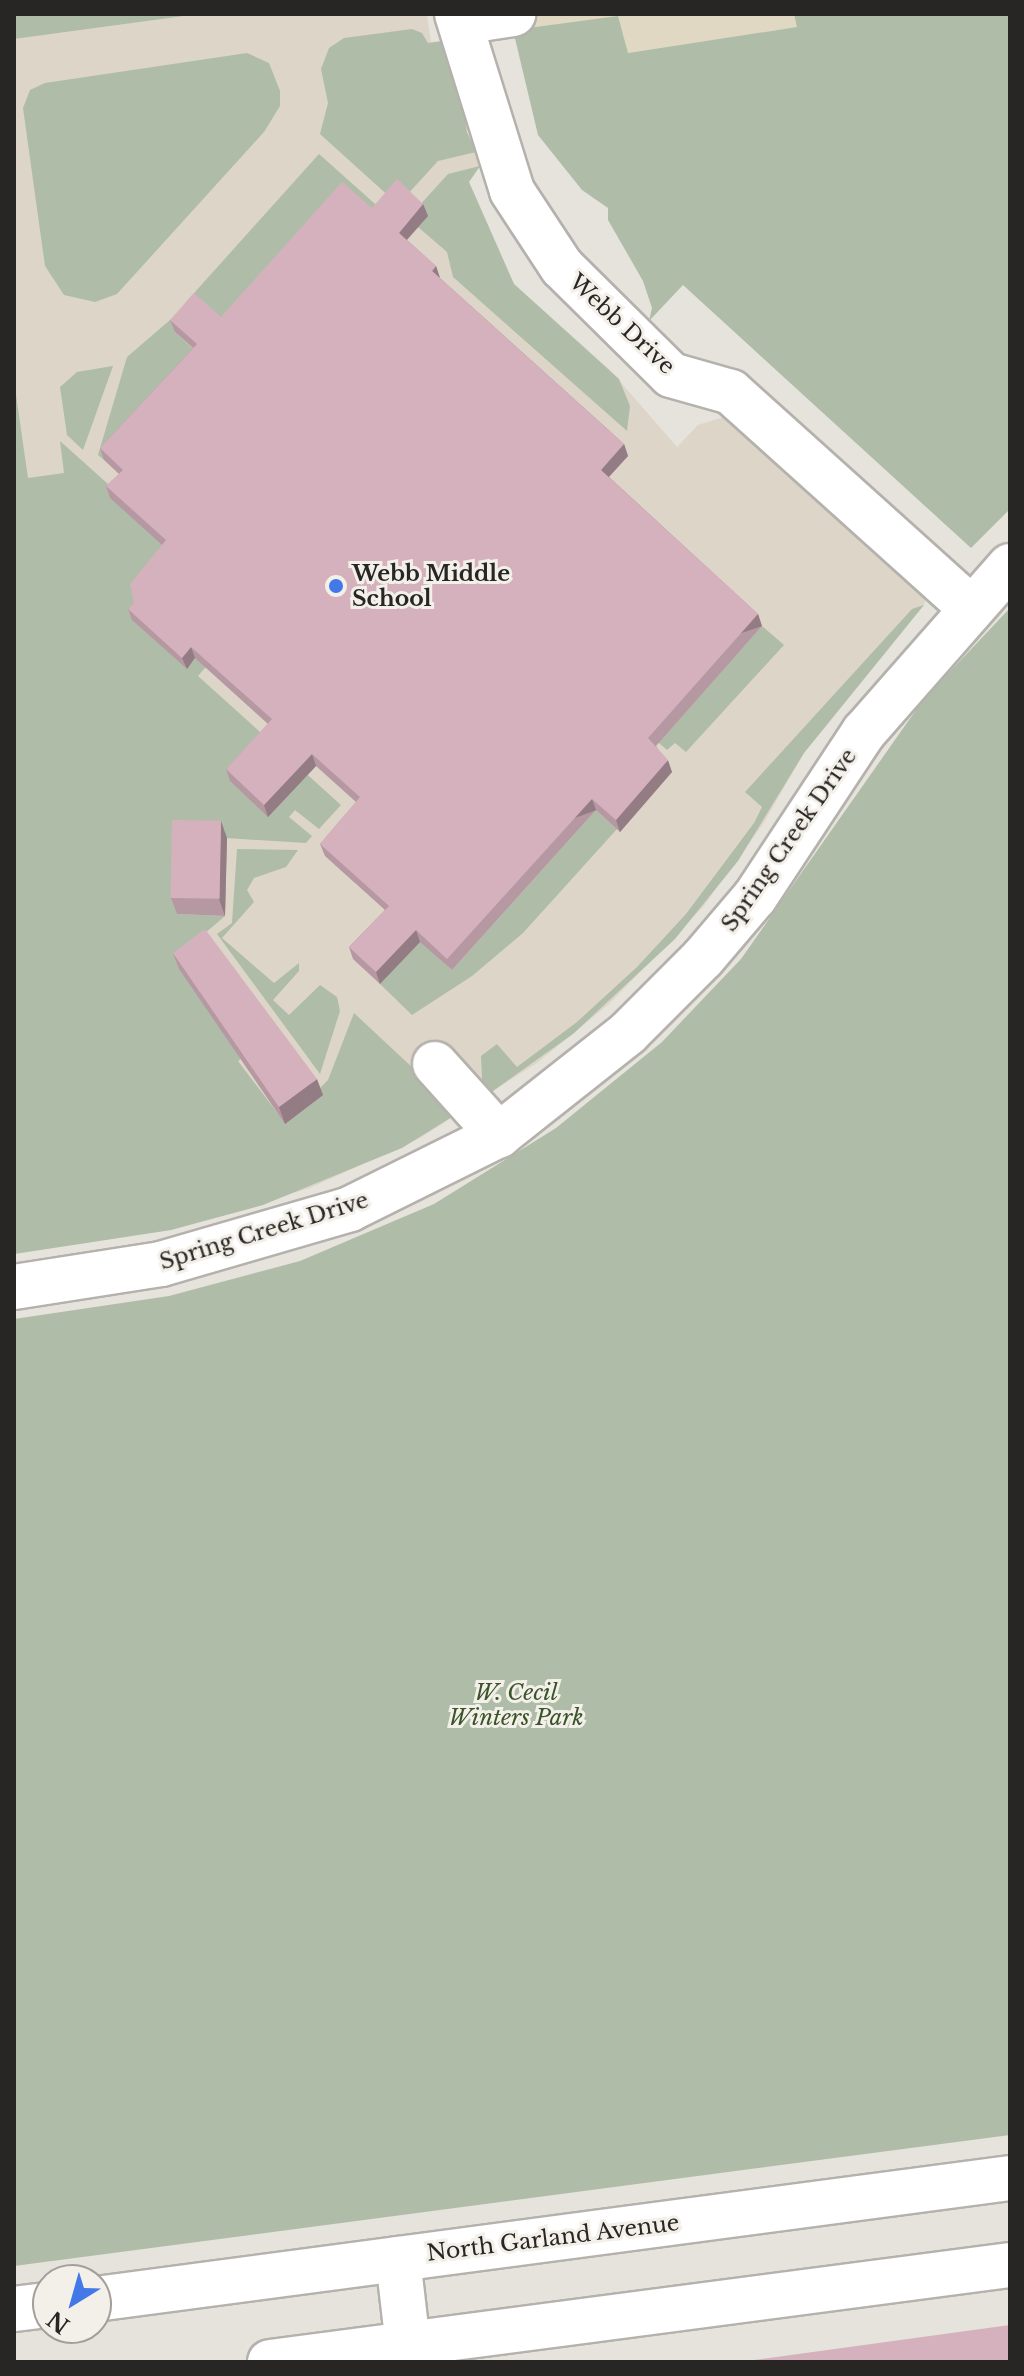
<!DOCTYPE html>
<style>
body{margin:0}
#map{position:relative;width:1024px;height:2376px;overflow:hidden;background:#e6e2dc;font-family:"Libre Baskerville",serif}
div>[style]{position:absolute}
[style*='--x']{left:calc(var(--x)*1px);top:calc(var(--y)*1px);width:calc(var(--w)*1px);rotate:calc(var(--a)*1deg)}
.commercial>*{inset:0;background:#e1d8c3}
.built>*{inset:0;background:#ddd5c8}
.green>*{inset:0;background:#afbda8}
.roads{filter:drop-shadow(2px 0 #b5b1ac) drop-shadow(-2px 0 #b5b1ac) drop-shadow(0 2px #b5b1ac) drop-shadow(0 -2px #b5b1ac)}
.minor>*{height:44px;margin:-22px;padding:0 22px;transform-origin:22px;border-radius:22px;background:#fff}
.major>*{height:44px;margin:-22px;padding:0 22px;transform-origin:22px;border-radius:22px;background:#fff}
.wall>*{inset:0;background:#b698a3}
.shaded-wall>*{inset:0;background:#947c84;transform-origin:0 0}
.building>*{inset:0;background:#d4b1bd;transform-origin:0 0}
.dots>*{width:22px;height:22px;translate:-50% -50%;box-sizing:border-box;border:4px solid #f3efe9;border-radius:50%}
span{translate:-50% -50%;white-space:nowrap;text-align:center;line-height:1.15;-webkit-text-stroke:6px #f3efe9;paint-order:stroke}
.street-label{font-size:22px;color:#282624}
.poi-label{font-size:22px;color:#282624;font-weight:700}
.left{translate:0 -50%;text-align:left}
.park-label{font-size:22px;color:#3a5429;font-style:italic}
.frame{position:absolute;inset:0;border:16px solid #282624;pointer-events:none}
.north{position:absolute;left:32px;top:2264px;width:80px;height:80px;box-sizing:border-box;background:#f3efe9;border:2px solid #a29f9a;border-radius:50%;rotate:217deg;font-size:22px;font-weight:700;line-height:32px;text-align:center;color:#282624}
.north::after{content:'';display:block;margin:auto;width:28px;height:36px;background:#4378e9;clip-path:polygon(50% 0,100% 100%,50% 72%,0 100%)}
</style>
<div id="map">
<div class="commercial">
<div style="clip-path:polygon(509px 14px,794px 14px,798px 27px,627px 53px,513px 30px)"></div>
</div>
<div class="built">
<div style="clip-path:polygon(199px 14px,427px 14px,431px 42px,452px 40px,467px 132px,480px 166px,469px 182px,514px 284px,610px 370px,677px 447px,698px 425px,734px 414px,927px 588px,925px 603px,804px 753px,763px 824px,703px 907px,609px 1004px,537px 1063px,420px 1138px,310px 1188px,171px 1230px,14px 1254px,14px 39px)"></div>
</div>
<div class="green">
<div style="clip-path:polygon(14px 14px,199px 14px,14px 39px)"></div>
<div style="clip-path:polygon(794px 14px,1010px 14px,1010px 509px,971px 548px,683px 285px,649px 321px,652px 308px,643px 281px,608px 220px,608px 208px,582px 190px,538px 135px,513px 30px,618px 16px,628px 53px,797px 27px)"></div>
<div style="clip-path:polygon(412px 29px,422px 33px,428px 43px,452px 40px,467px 132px,476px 152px,438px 161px,406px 196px,393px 200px,320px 134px,328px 103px,321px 69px,329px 48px,344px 38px)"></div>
<div style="clip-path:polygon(247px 53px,269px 63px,280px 91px,280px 106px,264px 132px,117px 294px,95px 302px,64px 295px,45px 266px,23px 108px,30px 90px,45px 83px)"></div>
<div style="clip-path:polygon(319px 154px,383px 211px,225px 329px,194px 310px,186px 302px)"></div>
<div style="clip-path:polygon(480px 166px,469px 182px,514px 284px,619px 379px,630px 406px,627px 431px,453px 277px,447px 252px,418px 227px,427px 216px,418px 207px,448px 174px)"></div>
<div style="clip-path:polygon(170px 320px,178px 328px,175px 332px,201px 356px,104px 460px,98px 455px,127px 357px)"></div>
<div style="clip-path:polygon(113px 366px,83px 450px,67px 435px,60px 387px,77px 372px)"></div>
<div style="clip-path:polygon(14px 381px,28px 478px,64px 473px,60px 441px,117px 492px,175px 556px,186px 669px,200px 653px,210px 662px,198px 676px,341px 805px,319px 829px,295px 810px,289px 817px,312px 836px,306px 843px,226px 838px,177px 914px,225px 916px,204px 934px,276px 1033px,238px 1061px,285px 1123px,328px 1080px,354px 1013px,460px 1112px,402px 1148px,263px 1205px,171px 1230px,14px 1254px)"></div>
<div style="clip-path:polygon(924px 605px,804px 753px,738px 861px,675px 939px,573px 1034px,483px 1098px,481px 1056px,497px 1044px,517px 1067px,577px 1022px,637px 967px,686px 914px,754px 823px,762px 807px,745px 792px,912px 609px)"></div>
<div style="clip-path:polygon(1010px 608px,1010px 2135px,14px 2266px,14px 1319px,169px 1296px,300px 1261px,434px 1204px,556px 1128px,662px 1042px,741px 959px,923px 700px)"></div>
<div style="clip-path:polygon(762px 626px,784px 645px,686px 752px,675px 743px,667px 750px,658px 742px)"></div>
<div style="clip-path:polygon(596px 810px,617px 829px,523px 933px,472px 976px,412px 1015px,380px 984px,420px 941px,452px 970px)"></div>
<div style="clip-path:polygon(237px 849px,298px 850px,286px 867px,254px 878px,247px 890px,254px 902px,222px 938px,274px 983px,299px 963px,299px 971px,273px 1000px,289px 1015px,320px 985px,337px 997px,340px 1011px,320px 1074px,217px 934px,232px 923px)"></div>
</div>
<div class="roads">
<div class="minor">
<div style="--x:457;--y:14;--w:185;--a:72.7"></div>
<div style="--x:512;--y:191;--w:91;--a:56.7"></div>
<div style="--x:562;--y:267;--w:153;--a:44.7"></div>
<div style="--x:671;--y:375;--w:62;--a:15.8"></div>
<div style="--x:731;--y:392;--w:323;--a:42"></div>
<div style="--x:461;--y:22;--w:53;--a:-8.7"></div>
<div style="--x:435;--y:1064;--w:96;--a:48"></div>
<div style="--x:14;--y:1287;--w:149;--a:-8.9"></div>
<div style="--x:161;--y:1264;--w:197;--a:-16.2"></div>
<div style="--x:350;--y:1209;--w:166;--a:-26.4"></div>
<div style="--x:499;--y:1135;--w:164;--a:-38.3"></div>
<div style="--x:628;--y:1033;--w:106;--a:-45"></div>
<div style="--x:703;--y:958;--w:80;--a:-49.6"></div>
<div style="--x:755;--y:897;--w:198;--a:-56.6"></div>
<div style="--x:864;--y:732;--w:221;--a:-48.7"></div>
<div style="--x:398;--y:2259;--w:104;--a:83.4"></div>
</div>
<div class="major">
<div style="--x:96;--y:2299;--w:922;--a:-7.54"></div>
<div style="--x:14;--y:2309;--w:34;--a:-7"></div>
<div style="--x:270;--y:2362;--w:746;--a:-7.47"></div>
</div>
</div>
<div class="wall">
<div style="clip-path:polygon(423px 204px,428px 216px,407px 240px,436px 266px,440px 278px,624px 444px,628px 456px,609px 477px,758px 614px,762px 626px,656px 746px,672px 772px,620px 832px,596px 810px,452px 970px,420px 942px,380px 984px,353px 959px,349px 947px,385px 910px,325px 856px,320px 844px,356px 802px,316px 766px,268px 817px,230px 781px,226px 769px,268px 724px,195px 658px,187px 669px,132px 620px,128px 609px,134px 602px,162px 545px,110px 498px,106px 486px,119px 474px,104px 460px,100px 448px,193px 348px,175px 332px,170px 320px,221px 317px,372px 208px)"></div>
<div style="clip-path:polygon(227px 838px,225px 916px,177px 914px,171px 898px)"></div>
<div style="clip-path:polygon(173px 953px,323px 1095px,285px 1124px,179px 969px)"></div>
</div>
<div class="shaded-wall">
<div style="clip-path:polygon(423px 204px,428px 216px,403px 244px,399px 233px)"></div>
<div style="clip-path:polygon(436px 266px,440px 278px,432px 271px)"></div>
<div style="clip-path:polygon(624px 444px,628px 456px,605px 481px,601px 470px)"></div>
<div style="left:758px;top:614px;width:13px;height:166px;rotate:72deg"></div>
<div style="clip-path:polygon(191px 647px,195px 658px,187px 669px,182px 658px)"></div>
<div style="clip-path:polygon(312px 754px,316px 766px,268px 817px,264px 805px)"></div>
<div style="clip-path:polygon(668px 760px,672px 772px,620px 832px,616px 820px)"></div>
<div style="left:592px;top:799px;width:12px;height:216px;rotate:70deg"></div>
<div style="clip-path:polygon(221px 821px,227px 838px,225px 916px,219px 899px)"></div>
<div style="clip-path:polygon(416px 930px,420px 942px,380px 984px,376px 972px)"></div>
<div style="clip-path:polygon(317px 1079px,323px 1095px,285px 1124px,279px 1107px)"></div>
</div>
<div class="building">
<div style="clip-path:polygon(397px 179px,423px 204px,399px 233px,436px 266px,432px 271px,624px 444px,601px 470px,758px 614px,648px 738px,668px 760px,616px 820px,592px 799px,447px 959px,416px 930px,376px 972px,349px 947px,389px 906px,320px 844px,360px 797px,312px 754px,264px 805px,226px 769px,272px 719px,191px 647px,182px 658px,128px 609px,134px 602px,130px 584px,166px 540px,106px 486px,123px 470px,100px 448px,197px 344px,170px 320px,194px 293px,221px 317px,342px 182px,372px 208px)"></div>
<div style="left:172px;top:820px;width:49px;height:78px;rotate:1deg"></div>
<div style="clip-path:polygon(205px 929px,317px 1079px,279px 1107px,173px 953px)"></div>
<div style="clip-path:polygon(1010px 2325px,1010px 2362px,740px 2362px)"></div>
</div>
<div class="dots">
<div style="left:336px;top:586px;background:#4378e9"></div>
</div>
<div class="street-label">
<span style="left:622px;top:324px;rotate:43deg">Webb Drive</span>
<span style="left:789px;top:840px;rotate:-55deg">Spring Creek Drive</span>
<span style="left:264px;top:1231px;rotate:-17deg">Spring Creek Drive</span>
<span style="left:553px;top:2238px;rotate:-7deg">North Garland Avenue</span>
</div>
<div class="poi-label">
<span class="left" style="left:352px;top:586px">Webb Middle<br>School</span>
</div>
<div class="park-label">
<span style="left:516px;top:1705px">W. Cecil<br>Winters Park</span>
</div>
<div class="frame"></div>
<div class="north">N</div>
</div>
